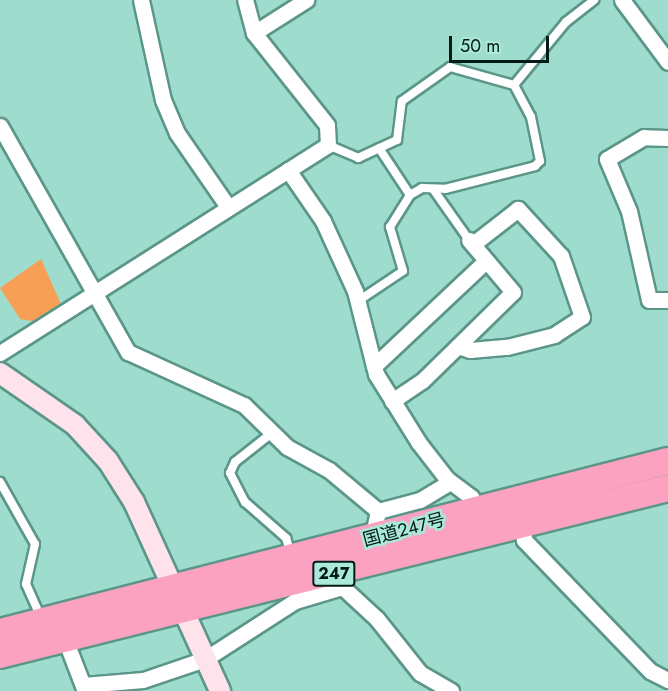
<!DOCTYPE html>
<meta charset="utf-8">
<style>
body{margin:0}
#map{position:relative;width:668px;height:691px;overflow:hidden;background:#9edccd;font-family:Jost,"Noto Sans JP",sans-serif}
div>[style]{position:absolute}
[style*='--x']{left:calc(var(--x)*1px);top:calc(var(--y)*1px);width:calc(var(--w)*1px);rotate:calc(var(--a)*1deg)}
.green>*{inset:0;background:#f89f56}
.roads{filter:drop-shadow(2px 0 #5b9689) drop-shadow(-2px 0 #5b9689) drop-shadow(0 2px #5b9689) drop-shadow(0 -2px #5b9689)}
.lane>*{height:8px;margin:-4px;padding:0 4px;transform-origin:4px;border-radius:4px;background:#fff}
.street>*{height:15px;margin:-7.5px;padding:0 7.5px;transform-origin:7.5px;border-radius:7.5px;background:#fff}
.secondary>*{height:20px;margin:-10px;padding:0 10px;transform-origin:10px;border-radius:10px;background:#fee3ec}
.highway>*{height:26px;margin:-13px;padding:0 13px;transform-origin:13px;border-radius:13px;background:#fba2c1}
span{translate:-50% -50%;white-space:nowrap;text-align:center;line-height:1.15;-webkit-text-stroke:5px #abe9da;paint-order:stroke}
.shield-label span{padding:2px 4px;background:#abe9da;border:2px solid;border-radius:4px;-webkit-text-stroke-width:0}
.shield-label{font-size:16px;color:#031c17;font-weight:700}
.street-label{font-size:18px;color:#031c17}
.scale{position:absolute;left:449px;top:36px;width:100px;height:27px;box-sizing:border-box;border:3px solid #031c17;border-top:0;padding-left:8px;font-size:18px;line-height:21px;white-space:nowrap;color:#031c17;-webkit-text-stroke:4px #abe9da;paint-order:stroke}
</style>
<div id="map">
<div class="green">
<div style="clip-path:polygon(41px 259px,61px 304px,36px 322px,20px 319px,0 288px)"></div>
</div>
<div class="roads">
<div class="lane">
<div style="--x:328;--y:145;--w:33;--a:23"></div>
<div style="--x:358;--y:158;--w:43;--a:-24.8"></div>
<div style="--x:397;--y:140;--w:39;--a:-83"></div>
<div style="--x:402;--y:101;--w:59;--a:-35.3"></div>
<div style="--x:450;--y:67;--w:66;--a:15.7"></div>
<div style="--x:514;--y:85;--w:82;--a:-50.5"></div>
<div style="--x:566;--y:22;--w:36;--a:-38"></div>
<div style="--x:379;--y:148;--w:56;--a:56.6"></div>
<div style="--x:433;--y:189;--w:62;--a:54.8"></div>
<div style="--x:358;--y:301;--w:54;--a:-33.7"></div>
<div style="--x:403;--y:271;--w:46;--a:-106.5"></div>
<div style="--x:390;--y:227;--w:38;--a:-58"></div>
<div style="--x:410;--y:195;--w:14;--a:-30"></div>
<div style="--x:422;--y:188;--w:23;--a:2"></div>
<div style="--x:445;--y:189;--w:93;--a:-14.3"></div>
<div style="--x:535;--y:166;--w:7;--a:-45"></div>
<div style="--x:540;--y:161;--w:45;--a:-101.6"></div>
<div style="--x:531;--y:117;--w:36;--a:-118"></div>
<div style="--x:273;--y:432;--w:48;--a:141.7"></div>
<div style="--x:235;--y:462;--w:12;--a:114"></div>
<div style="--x:230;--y:473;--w:33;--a:63"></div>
<div style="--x:245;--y:502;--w:55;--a:41.3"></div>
<div style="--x:286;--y:538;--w:17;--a:73"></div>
<div style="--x:0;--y:482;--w:71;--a:60.6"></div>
<div style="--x:35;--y:544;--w:41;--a:102.7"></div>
<div style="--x:26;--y:584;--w:36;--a:66"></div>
</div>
<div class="street">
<div style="--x:141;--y:0;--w:102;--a:77.6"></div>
<div style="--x:163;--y:100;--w:36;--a:67"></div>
<div style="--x:177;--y:133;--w:90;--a:55.4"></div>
<div style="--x:622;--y:0;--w:77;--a:53.4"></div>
<div style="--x:254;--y:33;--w:62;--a:-32.4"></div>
<div style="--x:0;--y:126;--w:260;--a:60.5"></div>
<div style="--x:128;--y:352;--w:128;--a:24.6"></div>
<div style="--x:244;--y:405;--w:60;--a:44.3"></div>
<div style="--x:287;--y:447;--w:48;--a:28.7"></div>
<div style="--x:329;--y:470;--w:64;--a:39.9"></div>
<div style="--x:668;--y:138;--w:24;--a:-178"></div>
<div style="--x:644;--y:137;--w:43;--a:149.3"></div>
<div style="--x:607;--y:159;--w:56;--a:67.1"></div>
<div style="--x:629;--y:211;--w:91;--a:77.3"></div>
<div style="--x:649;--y:300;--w:19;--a:0"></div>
<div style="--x:288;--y:170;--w:62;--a:55.5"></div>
<div style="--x:323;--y:221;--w:77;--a:65.4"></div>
<div style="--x:355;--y:291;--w:86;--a:75.8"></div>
<div style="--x:376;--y:374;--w:81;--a:58.1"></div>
<div style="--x:419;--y:443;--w:46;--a:52.1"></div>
<div style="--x:447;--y:479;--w:30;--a:37"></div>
<div style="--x:471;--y:497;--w:16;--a:63"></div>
<div style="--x:458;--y:346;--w:13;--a:18"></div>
<div style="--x:470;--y:350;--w:37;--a:-5"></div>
<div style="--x:507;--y:347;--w:49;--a:-14.3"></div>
<div style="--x:554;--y:335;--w:33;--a:-33"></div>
<div style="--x:582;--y:317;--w:65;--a:-109"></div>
<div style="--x:561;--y:256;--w:64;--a:-132.5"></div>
<div style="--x:518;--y:209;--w:57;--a:142.1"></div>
<div style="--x:0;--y:353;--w:388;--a:-32.4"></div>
<div style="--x:328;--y:145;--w:20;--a:-93"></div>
<div style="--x:327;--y:125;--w:117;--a:-128.4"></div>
<div style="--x:254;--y:33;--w:34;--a:-105"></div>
<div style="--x:374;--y:366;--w:154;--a:-43.2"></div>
<div style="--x:392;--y:401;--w:36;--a:-34"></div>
<div style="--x:422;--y:381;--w:127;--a:-44.4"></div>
<div style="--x:513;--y:292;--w:68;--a:-130.2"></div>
<div style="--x:523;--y:527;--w:13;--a:86"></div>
<div style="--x:524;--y:540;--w:182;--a:46.1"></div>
<div style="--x:650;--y:671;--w:20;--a:27"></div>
<div style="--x:372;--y:539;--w:29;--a:-78"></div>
<div style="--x:378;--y:511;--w:43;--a:-14.7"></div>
<div style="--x:420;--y:500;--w:35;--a:-31"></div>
<div style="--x:336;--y:581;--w:56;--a:42.8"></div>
<div style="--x:377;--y:619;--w:69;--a:51.5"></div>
<div style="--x:420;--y:673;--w:36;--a:30"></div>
<div style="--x:65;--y:639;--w:56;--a:69"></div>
<div style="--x:83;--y:685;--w:60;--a:-4.8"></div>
<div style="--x:143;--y:680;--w:65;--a:-18.7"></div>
<div style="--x:205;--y:659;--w:107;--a:-32.8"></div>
<div style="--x:295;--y:601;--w:49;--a:-16.6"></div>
</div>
<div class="secondary">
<div style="--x:0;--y:373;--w:91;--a:34.7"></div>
<div style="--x:75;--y:425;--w:49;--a:47.5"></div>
<div style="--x:108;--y:461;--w:49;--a:57.6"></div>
<div style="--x:134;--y:502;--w:208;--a:65.5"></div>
</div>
<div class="highway">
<div style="--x:0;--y:632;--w:690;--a:-14.36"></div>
<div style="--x:0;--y:655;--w:689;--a:-14.04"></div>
</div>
</div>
<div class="shield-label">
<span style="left:334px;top:574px">247</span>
</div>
<div class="street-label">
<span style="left:404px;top:530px;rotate:-15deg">国道247号</span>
</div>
<div class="scale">50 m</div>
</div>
